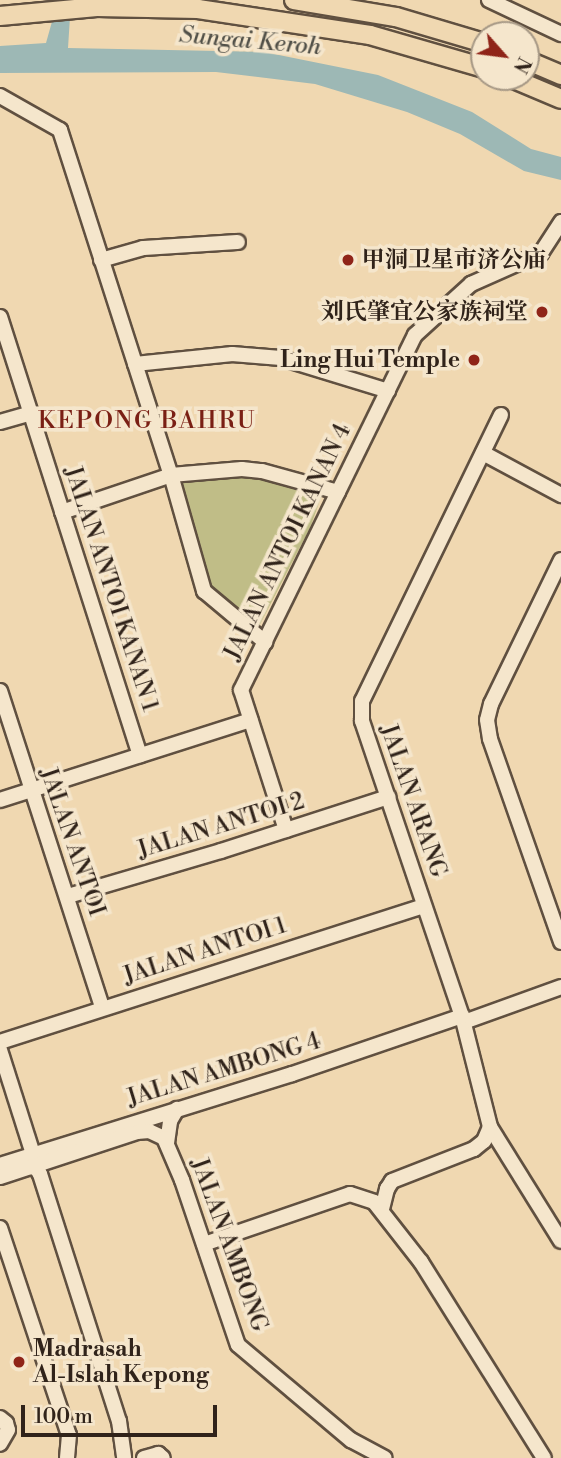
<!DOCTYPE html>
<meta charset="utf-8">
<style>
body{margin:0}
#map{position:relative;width:561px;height:1458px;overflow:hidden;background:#f0d8b1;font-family:"Libre Bodoni","Noto Serif SC",serif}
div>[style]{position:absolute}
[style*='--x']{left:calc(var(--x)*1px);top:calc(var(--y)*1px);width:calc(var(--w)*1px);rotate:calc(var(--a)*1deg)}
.green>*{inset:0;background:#c0bd87}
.water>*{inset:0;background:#9db8b5}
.roads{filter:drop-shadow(2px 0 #605040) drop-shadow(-2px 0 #605040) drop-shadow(0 2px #605040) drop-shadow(0 -2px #605040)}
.minor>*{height:14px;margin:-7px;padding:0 7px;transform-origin:7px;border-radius:7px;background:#f5e6cc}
.major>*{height:18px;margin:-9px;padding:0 9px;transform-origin:9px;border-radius:9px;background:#f0d8b1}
.dots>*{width:19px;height:19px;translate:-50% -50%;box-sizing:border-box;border:4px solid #f5e6cc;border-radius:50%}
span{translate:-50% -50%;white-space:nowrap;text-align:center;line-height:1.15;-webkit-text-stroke:7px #f5e6cc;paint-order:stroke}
.poi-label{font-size:23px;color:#30231a;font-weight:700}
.left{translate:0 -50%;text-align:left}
.right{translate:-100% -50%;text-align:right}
.street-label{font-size:23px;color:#30231a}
.water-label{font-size:24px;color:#515048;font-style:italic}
.neighbourhood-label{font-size:24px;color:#7a1f14;letter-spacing:2px}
.north{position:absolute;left:470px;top:21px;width:70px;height:70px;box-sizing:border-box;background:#f5e6cc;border:2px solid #a69885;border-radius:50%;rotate:118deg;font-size:19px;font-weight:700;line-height:28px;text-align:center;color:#30231a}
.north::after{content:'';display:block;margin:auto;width:24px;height:32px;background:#8f2418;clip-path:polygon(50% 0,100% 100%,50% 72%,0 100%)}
.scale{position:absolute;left:21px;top:1405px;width:196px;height:32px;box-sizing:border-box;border:4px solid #30231a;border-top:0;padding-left:9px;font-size:21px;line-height:24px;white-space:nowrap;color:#30231a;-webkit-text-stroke:5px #f5e6cc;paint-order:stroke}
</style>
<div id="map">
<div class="green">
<div style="clip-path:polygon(242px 469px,324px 489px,310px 528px,255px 634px,204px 591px,171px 476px)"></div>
</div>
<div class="water">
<div style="clip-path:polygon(70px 17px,68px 48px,264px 52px,378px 75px,472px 112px,531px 149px,561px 157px,561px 180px,524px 171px,460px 134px,407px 112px,315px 84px,216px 72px,0 73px,0 46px,46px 43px,53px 18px)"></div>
</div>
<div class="roads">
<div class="minor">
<div style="--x:489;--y:0;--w:80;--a:25.3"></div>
<div style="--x:0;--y:96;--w:69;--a:29.5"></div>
<div style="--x:60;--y:130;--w:362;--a:72.2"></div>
<div style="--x:171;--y:475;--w:121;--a:74.1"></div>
<div style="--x:204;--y:591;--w:80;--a:39.9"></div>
<div style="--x:101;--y:260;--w:44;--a:-15.9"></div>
<div style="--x:143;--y:248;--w:95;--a:-3.6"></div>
<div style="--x:0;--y:317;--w:460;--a:72.3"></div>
<div style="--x:135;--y:364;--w:98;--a:-5.9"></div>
<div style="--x:232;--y:354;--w:49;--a:4.7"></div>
<div style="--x:281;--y:358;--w:112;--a:17.1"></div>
<div style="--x:501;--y:415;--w:318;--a:115.9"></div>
<div style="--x:362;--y:701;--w:20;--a:90"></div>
<div style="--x:362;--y:721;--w:311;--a:71.3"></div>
<div style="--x:462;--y:1016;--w:114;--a:75.8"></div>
<div style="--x:490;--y:1127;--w:134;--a:58.1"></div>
<div style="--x:0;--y:422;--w:32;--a:-16"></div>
<div style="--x:483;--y:453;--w:89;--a:28.3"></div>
<div style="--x:62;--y:512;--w:115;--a:-18.7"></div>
<div style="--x:171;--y:475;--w:71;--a:-4.8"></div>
<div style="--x:242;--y:469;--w:20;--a:6"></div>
<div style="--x:262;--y:471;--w:79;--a:15.4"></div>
<div style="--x:561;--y:560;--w:160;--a:115.9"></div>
<div style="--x:491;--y:704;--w:16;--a:104"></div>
<div style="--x:487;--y:720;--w:19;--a:81"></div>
<div style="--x:490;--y:739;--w:215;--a:70.7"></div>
<div style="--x:0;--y:691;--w:332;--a:72.1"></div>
<div style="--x:0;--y:800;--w:263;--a:-17.7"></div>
<div style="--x:286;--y:830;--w:147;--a:-107.8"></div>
<div style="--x:241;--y:690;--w:395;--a:-63.9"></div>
<div style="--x:415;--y:335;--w:76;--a:-42.3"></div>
<div style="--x:471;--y:284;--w:77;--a:-23.9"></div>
<div style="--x:541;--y:253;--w:37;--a:-57"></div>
<div style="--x:68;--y:896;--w:159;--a:-16.4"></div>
<div style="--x:221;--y:851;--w:176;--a:-17.9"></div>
<div style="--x:464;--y:1022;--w:103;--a:-19.8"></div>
<div style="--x:0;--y:1042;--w:445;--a:-17.8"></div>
<div style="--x:0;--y:1050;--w:109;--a:72.4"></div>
<div style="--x:167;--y:1143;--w:22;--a:-82"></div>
<div style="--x:170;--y:1121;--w:14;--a:-60"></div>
<div style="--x:0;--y:1165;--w:306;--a:-17.3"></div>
<div style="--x:292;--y:1074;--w:180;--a:-18.8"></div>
<div style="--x:30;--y:1167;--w:6;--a:9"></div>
<div style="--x:36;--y:1168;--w:7;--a:56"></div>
<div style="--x:40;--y:1174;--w:259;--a:72.3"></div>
<div style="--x:119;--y:1421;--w:37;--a:82"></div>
<div style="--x:0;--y:1177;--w:144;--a:-18.2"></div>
<div style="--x:137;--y:1132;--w:12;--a:-5"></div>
<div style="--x:149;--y:1131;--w:17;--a:25"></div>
<div style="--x:164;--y:1138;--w:46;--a:66.8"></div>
<div style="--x:182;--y:1180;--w:174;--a:71.3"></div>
<div style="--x:238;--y:1345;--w:148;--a:40.1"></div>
<div style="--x:351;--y:1440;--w:38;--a:28"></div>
<div style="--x:382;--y:1209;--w:21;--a:-76"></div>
<div style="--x:387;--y:1189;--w:9;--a:-58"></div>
<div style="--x:392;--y:1181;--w:88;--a:-21.3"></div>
<div style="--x:474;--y:1149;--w:13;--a:-39"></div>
<div style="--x:484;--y:1141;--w:15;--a:-67"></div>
<div style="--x:0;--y:1228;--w:218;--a:71.6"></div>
<div style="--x:69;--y:1435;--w:23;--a:95"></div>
<div style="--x:204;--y:1244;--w:154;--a:-18.9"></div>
<div style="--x:350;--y:1194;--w:25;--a:18"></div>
<div style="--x:374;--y:1202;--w:76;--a:51.9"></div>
<div style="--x:421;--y:1262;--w:231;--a:57.9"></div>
<div style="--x:0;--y:1418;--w:8;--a:40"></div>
<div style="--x:6;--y:1423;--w:7;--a:74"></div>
<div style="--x:8;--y:1430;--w:16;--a:120"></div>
<div style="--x:144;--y:1458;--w:15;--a:-16"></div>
<div style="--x:158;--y:1454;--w:6;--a:39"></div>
</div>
<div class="major">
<div style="--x:294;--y:0;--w:103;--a:9.5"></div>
<div style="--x:396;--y:17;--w:92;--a:16.5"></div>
<div style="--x:0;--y:16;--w:97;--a:-5.3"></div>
<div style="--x:97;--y:7;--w:101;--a:1.1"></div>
<div style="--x:198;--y:9;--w:174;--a:8.6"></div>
<div style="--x:370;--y:35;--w:119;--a:16.1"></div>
<div style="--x:526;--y:60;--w:38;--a:23"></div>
<div style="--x:509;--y:77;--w:56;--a:22.9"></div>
</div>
</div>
<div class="dots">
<div style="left:348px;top:260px;background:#8f2418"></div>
<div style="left:542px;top:312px;background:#8f2418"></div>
<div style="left:474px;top:360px;background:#8f2418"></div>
<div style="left:19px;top:1362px;background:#8f2418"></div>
</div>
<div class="poi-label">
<span class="left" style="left:362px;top:260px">甲洞卫星市济公庙</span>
<span class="right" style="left:528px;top:312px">刘氏肇宜公家族祠堂</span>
<span class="right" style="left:460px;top:360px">Ling Hui Temple</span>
<span class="left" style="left:33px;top:1362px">Madrasah<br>Al-Islah Kepong</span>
</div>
<div class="street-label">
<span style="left:288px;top:542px;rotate:-64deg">JALAN ANTOI KANAN 4</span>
<span style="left:111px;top:589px;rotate:72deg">JALAN ANTOI KANAN 1</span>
<span style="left:413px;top:801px;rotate:71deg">JALAN ARANG</span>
<span style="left:221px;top:826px;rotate:-17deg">JALAN ANTOI 2</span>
<span style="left:72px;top:842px;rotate:71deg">JALAN ANTOI</span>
<span style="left:205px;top:951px;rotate:-18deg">JALAN ANTOI 1</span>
<span style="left:224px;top:1070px;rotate:-17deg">JALAN AMBONG 4</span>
<span style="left:229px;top:1245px;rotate:70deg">JALAN AMBONG</span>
</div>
<div class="water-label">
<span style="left:250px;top:42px;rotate:5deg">Sungai Keroh</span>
</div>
<div class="neighbourhood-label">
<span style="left:147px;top:422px">KEPONG BAHRU</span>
</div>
<div class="north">N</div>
<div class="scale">100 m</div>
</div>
